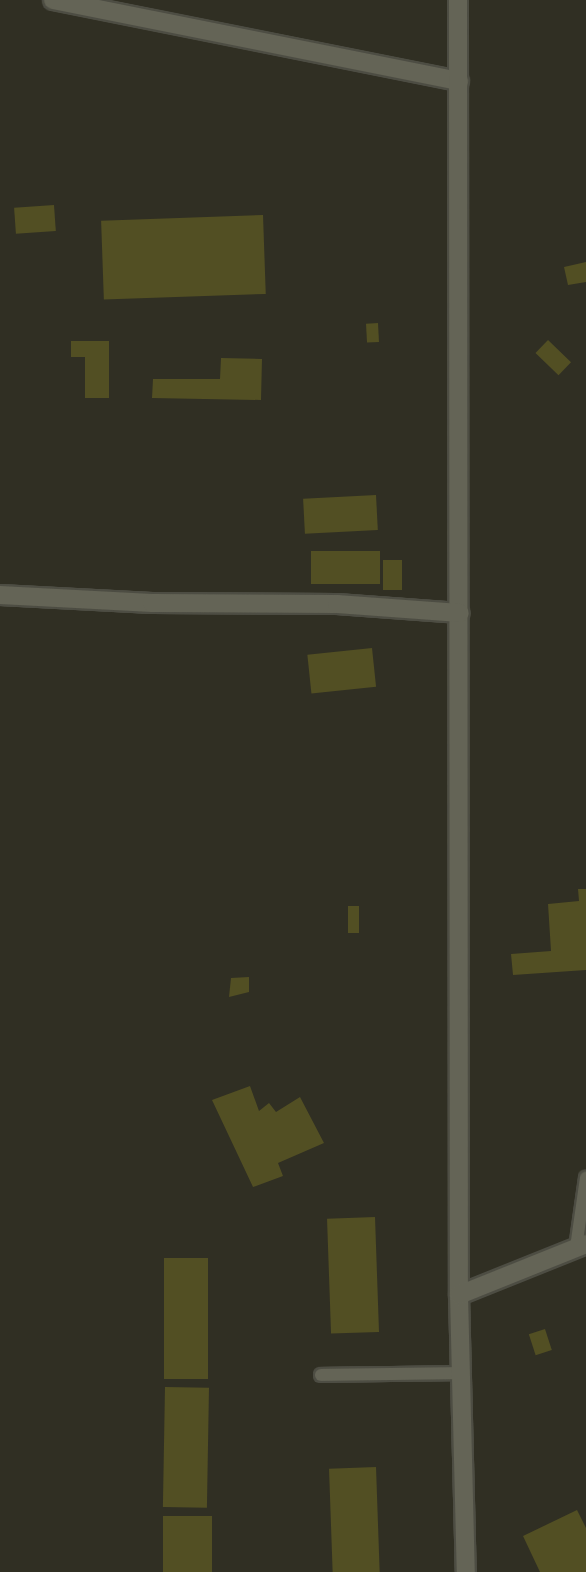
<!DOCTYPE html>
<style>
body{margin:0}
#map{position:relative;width:586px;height:1572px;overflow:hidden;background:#302f23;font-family:Figtree,sans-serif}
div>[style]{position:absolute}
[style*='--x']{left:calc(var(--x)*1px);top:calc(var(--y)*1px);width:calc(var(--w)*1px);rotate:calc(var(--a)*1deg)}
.building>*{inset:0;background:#524f23;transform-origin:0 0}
.roads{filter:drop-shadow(2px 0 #4d4d43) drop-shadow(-2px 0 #4d4d43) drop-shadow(0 2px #4d4d43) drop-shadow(0 -2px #4d4d43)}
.lane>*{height:12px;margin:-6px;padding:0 6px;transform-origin:6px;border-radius:6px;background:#646456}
.street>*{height:18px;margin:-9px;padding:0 9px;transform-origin:9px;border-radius:9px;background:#646456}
span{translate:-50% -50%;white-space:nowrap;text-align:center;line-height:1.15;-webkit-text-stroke:5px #171712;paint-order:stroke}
</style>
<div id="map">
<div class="building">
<div style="left:54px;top:205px;width:26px;height:40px;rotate:86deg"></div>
<div style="left:263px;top:215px;width:79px;height:162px;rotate:88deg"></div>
<div style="clip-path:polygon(586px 262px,586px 282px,568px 285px,564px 267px)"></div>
<div style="left:378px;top:323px;width:19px;height:12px;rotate:87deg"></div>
<div style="left:548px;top:340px;width:32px;height:18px;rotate:44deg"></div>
<div style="clip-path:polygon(71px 341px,109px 341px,109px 398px,85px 398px,85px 357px,71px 357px)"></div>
<div style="clip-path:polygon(221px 358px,262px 359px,261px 400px,152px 398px,153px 379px,220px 379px)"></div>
<div style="left:376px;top:495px;width:35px;height:73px;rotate:87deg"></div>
<div style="left:311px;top:551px;width:69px;height:33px"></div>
<div style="left:383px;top:560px;width:19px;height:30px"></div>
<div style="left:372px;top:648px;width:39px;height:65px;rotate:84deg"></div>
<div style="clip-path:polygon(578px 889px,586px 889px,586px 970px,513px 975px,511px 954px,551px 951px,548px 904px,579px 901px)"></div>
<div style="left:359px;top:906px;width:27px;height:11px;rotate:90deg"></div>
<div style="clip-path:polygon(249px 977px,249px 992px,229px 997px,231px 978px)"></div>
<div style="clip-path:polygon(250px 1086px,259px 1111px,269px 1103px,276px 1112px,300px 1097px,324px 1143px,278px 1163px,283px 1176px,253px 1187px,212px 1100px)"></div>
<div style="left:375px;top:1217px;width:115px;height:48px;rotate:88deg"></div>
<div style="left:208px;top:1258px;width:121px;height:44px;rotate:90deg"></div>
<div style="left:545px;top:1329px;width:22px;height:17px;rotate:72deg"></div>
<div style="left:165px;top:1387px;width:44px;height:120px;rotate:1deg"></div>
<div style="left:376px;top:1467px;width:105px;height:47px;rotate:88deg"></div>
<div style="clip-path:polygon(577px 1510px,586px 1528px,586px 1572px,540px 1572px,523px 1536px)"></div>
<div style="left:163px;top:1516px;width:49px;height:56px"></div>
</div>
<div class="roads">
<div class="lane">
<div style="--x:576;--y:1248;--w:71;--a:-81.9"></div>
<div style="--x:321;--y:1375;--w:140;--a:-0.8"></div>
</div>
<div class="street">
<div style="--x:53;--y:0;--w:414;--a:11.3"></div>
<div style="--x:458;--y:0;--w:1295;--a:89.96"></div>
<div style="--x:459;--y:1295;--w:277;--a:88.6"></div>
<div style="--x:0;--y:595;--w:152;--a:3"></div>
<div style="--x:152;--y:603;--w:185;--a:0.3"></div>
<div style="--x:337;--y:604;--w:123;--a:4.2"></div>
<div style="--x:459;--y:1295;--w:137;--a:-21.9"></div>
</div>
</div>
</div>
